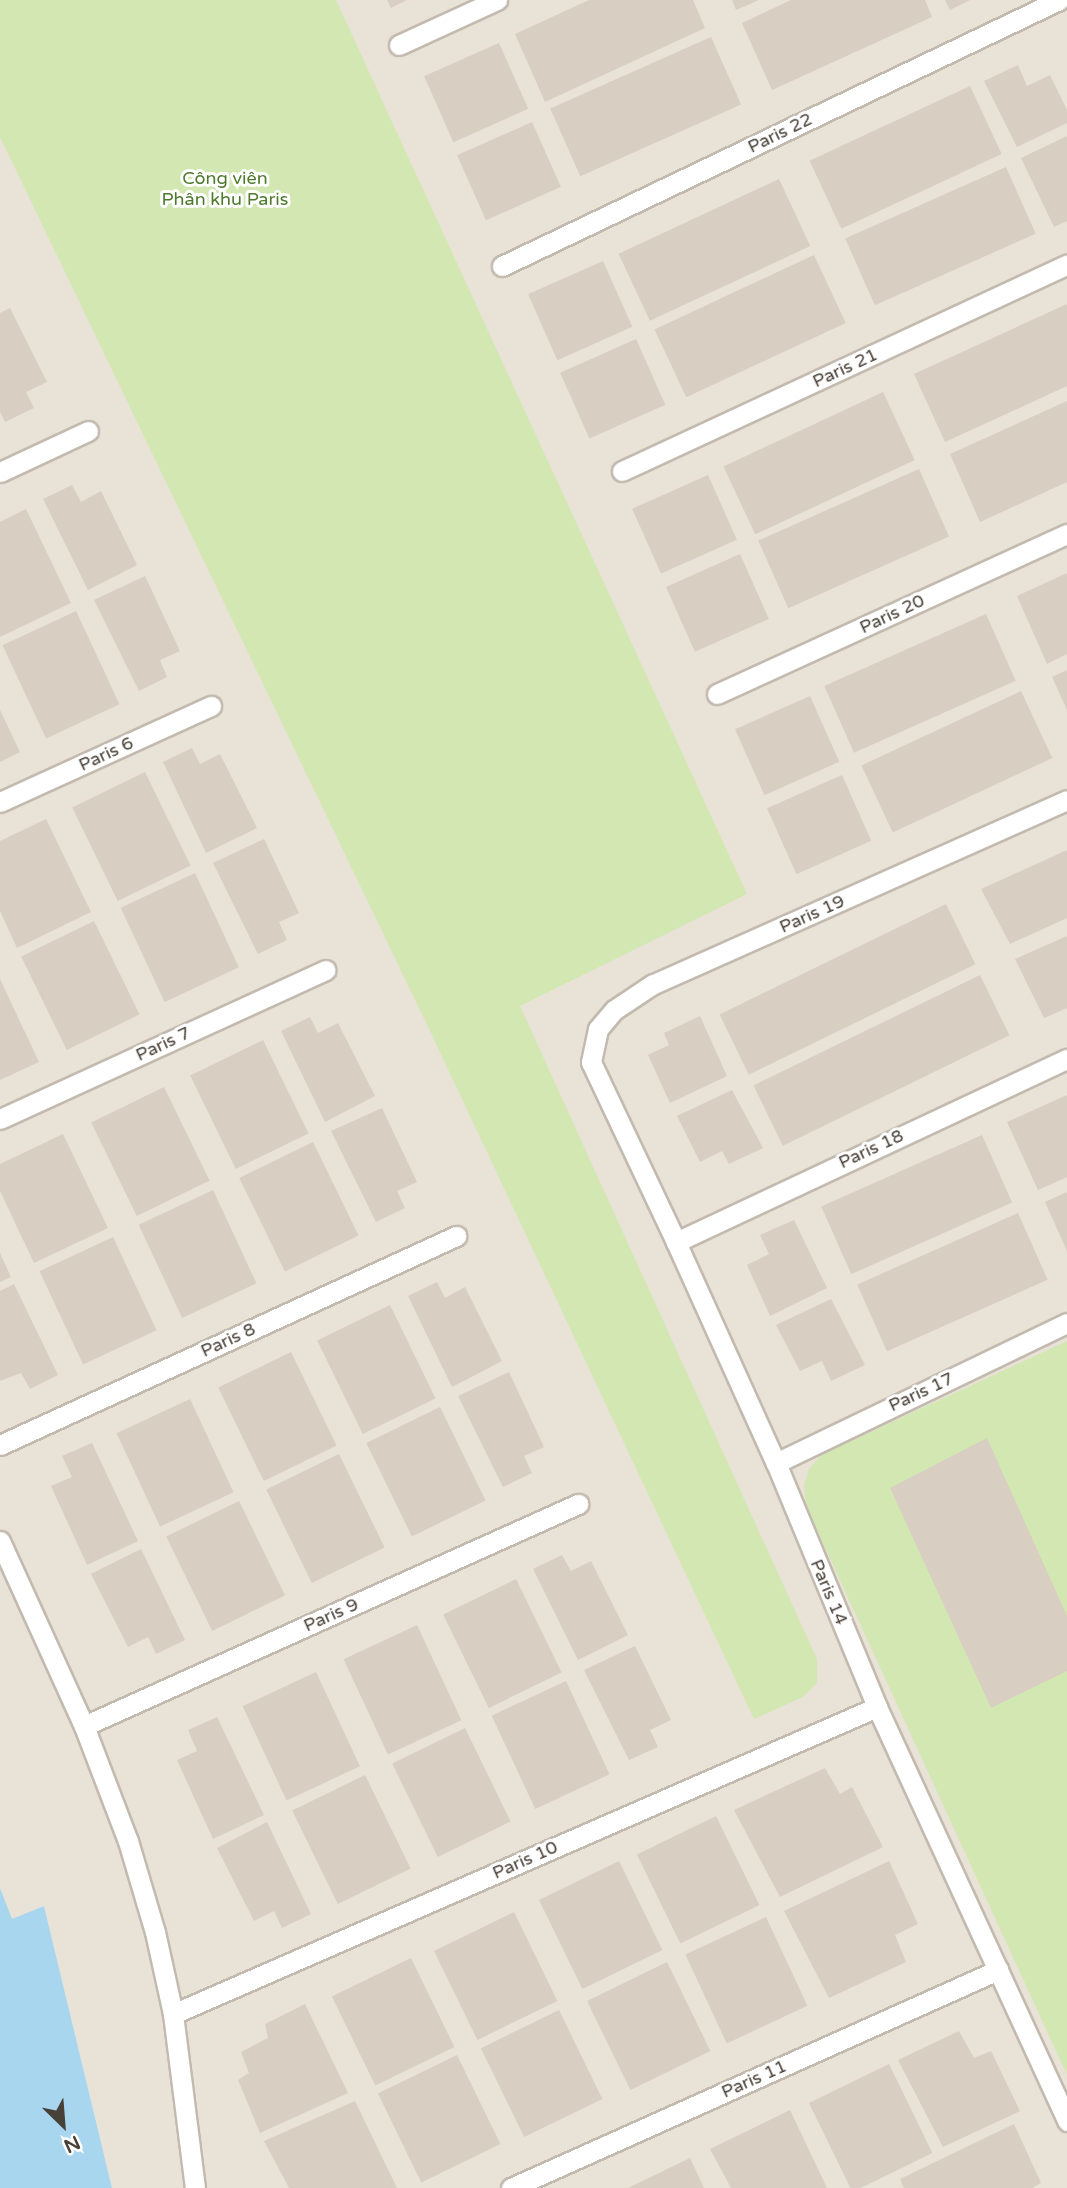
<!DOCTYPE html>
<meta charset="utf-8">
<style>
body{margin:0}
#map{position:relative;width:1067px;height:2188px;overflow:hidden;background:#f4f0e9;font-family:"Varela Round",sans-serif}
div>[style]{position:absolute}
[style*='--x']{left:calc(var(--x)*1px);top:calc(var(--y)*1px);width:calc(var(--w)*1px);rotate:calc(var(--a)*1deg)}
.residential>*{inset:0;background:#e8e2d7}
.green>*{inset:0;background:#d3e7b3}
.water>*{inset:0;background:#a8d6ef}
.building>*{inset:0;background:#d9cec2;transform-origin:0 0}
.roads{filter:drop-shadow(2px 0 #c3baaf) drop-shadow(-2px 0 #c3baaf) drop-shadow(0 2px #c3baaf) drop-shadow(0 -2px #c3baaf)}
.service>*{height:19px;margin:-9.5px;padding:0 9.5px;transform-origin:9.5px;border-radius:9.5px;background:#fff}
span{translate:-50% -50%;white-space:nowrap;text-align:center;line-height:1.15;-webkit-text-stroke:6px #fff;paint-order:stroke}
.street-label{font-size:18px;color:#484138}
.park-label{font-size:18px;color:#4d792c}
.north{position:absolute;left:28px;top:2090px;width:70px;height:70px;-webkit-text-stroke:5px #fff;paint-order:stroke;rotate:155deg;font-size:19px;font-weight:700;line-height:28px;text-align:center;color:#484138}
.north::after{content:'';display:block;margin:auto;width:24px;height:32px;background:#484138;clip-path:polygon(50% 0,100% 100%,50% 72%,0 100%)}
</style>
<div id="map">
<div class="residential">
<div style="clip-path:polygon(0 0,1067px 0,1067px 2188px,112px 2188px,44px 1906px,11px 1920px,0 1888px)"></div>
</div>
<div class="green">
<div style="clip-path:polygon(0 0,336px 0,747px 894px,520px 1006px,817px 1659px,817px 1683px,803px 1697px,754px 1719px,430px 1031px,0 137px)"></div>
<div style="clip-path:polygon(1067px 1341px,1067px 2075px,806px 1506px,804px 1485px,809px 1469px,821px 1455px)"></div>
</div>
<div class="water">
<div style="clip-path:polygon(0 1888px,12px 1919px,44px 1906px,112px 2188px,0 2188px)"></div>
</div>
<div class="building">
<div style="clip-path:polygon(387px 0,407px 0,391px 8px)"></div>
<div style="clip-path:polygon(589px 0,693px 0,705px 28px,545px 102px,515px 34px)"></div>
<div style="clip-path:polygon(732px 0,759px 0,736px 10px)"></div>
<div style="clip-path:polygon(791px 0,925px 0,932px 17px,772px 90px,742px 23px)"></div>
<div style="clip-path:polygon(945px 0,970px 0,950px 10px)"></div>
<div style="left:711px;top:37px;width:74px;height:176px;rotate:66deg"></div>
<div style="left:499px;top:43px;width:72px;height:82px;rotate:66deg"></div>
<div style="clip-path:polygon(1018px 65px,1027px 86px,1050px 75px,1067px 110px,1067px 123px,1017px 147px,984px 81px)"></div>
<div style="left:970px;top:86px;width:75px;height:177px;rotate:65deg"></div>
<div style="left:532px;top:122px;width:71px;height:82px;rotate:66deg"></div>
<div style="clip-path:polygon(1067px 136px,1067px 221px,1054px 227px,1021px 158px)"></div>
<div style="left:1006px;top:167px;width:73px;height:176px;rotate:66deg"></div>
<div style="left:779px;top:179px;width:74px;height:177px;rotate:65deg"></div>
<div style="left:814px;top:255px;width:75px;height:176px;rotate:65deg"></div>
<div style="left:603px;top:261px;width:72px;height:82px;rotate:66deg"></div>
<div style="clip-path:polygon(1067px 304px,1067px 386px,945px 442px,914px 374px)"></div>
<div style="clip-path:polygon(10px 308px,47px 382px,26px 392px,34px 408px,5px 422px,0 412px,0 313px)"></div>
<div style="left:636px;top:339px;width:72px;height:83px;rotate:66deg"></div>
<div style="left:883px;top:392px;width:75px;height:176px;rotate:65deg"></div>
<div style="clip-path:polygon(1067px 401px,1067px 482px,980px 522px,950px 454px)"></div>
<div style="left:919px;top:469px;width:74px;height:176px;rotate:66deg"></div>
<div style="left:708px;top:475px;width:71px;height:83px;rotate:66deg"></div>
<div style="clip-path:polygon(72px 485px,81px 502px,101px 491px,137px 565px,88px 590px,43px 499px)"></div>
<div style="clip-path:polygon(26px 509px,71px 603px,0 637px,0 522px)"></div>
<div style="left:740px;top:554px;width:71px;height:81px;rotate:66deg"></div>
<div style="clip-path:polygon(1067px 573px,1067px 654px,1047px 664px,1017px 596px)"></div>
<div style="clip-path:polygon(145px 576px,180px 651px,160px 660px,167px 677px,139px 691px,94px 600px)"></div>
<div style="left:76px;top:611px;width:103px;height:81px;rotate:65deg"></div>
<div style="left:986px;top:614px;width:73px;height:177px;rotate:66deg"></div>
<div style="clip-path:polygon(1067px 670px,1067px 710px,1052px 677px)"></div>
<div style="left:1021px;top:691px;width:74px;height:176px;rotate:65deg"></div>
<div style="left:810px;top:696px;width:72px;height:82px;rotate:66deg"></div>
<div style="clip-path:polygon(0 710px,20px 752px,0 762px)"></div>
<div style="clip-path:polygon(192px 748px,200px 764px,220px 754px,257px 828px,206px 853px,163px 762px)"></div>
<div style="left:145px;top:772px;width:104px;height:81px;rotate:64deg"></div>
<div style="left:842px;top:775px;width:72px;height:82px;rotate:66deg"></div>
<div style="clip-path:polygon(46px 819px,91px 912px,17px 948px,0 911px,0 841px)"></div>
<div style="clip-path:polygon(264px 839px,299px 913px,279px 922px,287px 940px,258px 954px,213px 863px)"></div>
<div style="clip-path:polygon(1067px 850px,1067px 918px,1010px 944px,981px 889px)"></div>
<div style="left:195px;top:873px;width:104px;height:82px;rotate:65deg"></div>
<div style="left:946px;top:904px;width:67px;height:252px;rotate:64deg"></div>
<div style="left:94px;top:921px;width:104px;height:81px;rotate:64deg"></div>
<div style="clip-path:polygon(1067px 936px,1067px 1008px,1044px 1018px,1015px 959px)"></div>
<div style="left:980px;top:975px;width:67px;height:252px;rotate:64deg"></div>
<div style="clip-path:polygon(0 979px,39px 1062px,0 1080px)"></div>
<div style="clip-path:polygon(700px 1016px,727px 1076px,670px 1103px,648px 1055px,669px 1045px,664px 1033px)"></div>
<div style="clip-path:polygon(310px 1017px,318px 1033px,338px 1023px,375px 1096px,325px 1122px,281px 1031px)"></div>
<div style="left:263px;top:1040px;width:104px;height:81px;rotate:64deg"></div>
<div style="left:164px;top:1087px;width:104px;height:81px;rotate:64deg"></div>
<div style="clip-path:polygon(732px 1090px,763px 1148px,729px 1164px,722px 1151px,700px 1162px,677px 1116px)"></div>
<div style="clip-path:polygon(1067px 1095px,1067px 1177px,1038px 1190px,1007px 1122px)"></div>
<div style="clip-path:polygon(382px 1108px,417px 1182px,397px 1191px,405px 1208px,376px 1222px,331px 1131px)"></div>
<div style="clip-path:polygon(63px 1134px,108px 1228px,34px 1263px,0 1191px,0 1164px)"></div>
<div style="left:982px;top:1135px;width:74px;height:176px;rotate:66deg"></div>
<div style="left:313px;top:1142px;width:104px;height:82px;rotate:64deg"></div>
<div style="left:213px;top:1190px;width:103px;height:82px;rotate:65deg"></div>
<div style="clip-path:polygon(1067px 1192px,1067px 1251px,1045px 1202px)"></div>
<div style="left:1018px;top:1213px;width:73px;height:176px;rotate:66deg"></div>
<div style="clip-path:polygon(794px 1220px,827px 1288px,770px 1316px,747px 1265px,769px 1254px,760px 1235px)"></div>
<div style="left:113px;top:1237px;width:103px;height:81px;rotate:65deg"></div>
<div style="clip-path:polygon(0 1253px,11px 1277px,0 1282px)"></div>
<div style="clip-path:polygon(437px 1282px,445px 1298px,465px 1287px,502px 1361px,452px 1387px,408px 1296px)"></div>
<div style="clip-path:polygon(14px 1284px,58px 1375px,30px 1389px,21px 1373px,0 1381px,0 1291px)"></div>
<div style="clip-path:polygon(831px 1299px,865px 1365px,831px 1381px,822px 1361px,800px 1371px,776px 1325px)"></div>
<div style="left:390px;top:1305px;width:104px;height:81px;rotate:64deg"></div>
<div style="left:291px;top:1352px;width:104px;height:81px;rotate:64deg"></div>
<div style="clip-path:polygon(509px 1372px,544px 1447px,524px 1456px,532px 1473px,503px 1487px,458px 1396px)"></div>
<div style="left:190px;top:1399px;width:103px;height:81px;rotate:65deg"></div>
<div style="left:440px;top:1407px;width:104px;height:82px;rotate:64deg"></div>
<div style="clip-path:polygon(987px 1438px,1067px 1616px,1067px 1671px,991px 1708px,890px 1488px)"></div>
<div style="clip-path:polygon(92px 1443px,138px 1541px,87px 1565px,51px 1486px,72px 1477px,62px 1456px)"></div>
<div style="left:339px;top:1454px;width:104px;height:81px;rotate:64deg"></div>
<div style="left:239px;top:1501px;width:105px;height:81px;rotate:64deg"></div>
<div style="clip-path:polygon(141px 1549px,185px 1640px,156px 1654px,148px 1637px,128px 1647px,91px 1574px)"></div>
<div style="clip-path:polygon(562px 1555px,571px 1571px,591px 1561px,628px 1635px,578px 1660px,533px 1569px)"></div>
<div style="left:516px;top:1579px;width:104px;height:81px;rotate:64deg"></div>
<div style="left:417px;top:1625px;width:105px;height:81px;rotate:65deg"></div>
<div style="clip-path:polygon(635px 1646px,671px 1720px,650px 1730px,658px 1747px,629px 1760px,584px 1670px)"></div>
<div style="left:316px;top:1672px;width:104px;height:81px;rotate:65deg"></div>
<div style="left:566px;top:1681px;width:103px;height:82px;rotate:65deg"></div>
<div style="clip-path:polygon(217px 1717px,264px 1815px,213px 1839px,177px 1760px,197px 1751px,188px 1730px)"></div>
<div style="left:465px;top:1728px;width:104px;height:81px;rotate:64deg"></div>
<div style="clip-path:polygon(825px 1768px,840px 1794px,852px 1787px,883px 1847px,780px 1897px,734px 1810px)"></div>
<div style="left:365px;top:1775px;width:104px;height:81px;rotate:64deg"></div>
<div style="left:716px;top:1816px;width:99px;height:88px;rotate:64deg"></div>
<div style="clip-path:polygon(267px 1822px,311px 1914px,282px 1928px,274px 1911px,254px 1921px,217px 1848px)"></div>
<div style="left:619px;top:1861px;width:99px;height:89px;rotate:64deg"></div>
<div style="clip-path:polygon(889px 1861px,918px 1924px,895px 1935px,906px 1962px,829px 1998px,784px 1911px)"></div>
<div style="left:514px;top:1912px;width:99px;height:89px;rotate:64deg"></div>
<div style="left:766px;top:1917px;width:98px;height:89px;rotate:65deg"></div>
<div style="left:411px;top:1958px;width:99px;height:88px;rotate:64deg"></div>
<div style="left:667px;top:1962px;width:99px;height:89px;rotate:64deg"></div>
<div style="clip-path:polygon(305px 2004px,348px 2093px,260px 2133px,238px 2080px,249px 2073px,241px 2052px,268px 2038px,265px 2024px)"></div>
<div style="left:559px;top:2010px;width:99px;height:87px;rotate:64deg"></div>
<div style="clip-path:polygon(959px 2031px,974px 2058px,991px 2051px,1020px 2111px,943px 2147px,898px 2060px)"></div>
<div style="left:457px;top:2055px;width:99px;height:88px;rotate:64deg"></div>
<div style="left:889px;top:2064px;width:99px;height:89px;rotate:64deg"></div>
<div style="clip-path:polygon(355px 2101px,397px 2188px,289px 2188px,264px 2141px)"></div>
<div style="clip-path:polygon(790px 2110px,827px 2188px,731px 2188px,710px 2149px)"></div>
<div style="clip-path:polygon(1014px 2124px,1041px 2183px,1032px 2188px,904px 2188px,900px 2179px)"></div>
<div style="clip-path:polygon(690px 2158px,704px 2188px,628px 2188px)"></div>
</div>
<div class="roads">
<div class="service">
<div style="--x:399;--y:45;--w:108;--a:-24.7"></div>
<div style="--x:502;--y:266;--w:617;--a:-25.53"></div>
<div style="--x:622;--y:471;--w:491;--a:-24.9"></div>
<div style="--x:0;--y:472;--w:97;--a:-25"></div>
<div style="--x:717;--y:694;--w:385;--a:-24.6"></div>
<div style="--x:1067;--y:800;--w:453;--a:156"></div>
<div style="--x:653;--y:984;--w:47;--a:146.3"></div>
<div style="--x:614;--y:1010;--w:25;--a:130"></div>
<div style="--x:598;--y:1029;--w:34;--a:102"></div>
<div style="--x:591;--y:1062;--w:199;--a:64.7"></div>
<div style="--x:676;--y:1242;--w:243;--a:65.7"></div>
<div style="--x:776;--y:1463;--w:264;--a:67.5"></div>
<div style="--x:877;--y:1707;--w:456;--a:65.3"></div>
<div style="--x:0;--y:802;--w:232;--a:-24.5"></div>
<div style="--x:0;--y:1119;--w:358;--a:-24.6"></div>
<div style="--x:676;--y:1242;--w:432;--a:-25.1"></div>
<div style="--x:0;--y:1445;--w:502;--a:-24.62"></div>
<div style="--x:776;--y:1463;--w:323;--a:-25.7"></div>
<div style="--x:0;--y:1541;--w:203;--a:65.6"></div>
<div style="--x:84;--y:1726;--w:123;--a:69.1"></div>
<div style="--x:128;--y:1841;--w:95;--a:73.5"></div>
<div style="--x:155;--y:1932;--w:84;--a:77.6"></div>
<div style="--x:173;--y:2014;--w:175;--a:82.8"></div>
<div style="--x:84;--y:1726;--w:542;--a:-24.2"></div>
<div style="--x:173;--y:2014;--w:768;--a:-23.56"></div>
<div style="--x:511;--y:2188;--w:534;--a:-24.12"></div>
</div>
</div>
<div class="street-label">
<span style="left:780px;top:133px;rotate:-26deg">Paris 22</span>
<span style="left:845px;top:368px;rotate:-25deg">Paris 21</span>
<span style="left:892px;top:614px;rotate:-25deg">Paris 20</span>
<span style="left:106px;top:754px;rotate:-25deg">Paris 6</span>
<span style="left:812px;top:914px;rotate:-24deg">Paris 19</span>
<span style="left:163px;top:1044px;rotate:-25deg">Paris 7</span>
<span style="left:871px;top:1149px;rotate:-25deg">Paris 18</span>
<span style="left:228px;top:1340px;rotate:-25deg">Paris 8</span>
<span style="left:921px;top:1392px;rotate:-25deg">Paris 17</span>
<span style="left:829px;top:1592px;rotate:67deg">Paris 14</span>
<span style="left:331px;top:1615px;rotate:-24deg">Paris 9</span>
<span style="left:525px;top:1860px;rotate:-24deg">Paris 10</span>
<span style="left:754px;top:2079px;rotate:-24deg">Paris 11</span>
</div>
<div class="park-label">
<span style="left:225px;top:189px">Công viên<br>Phân khu Paris</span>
</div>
<div class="north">N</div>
</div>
